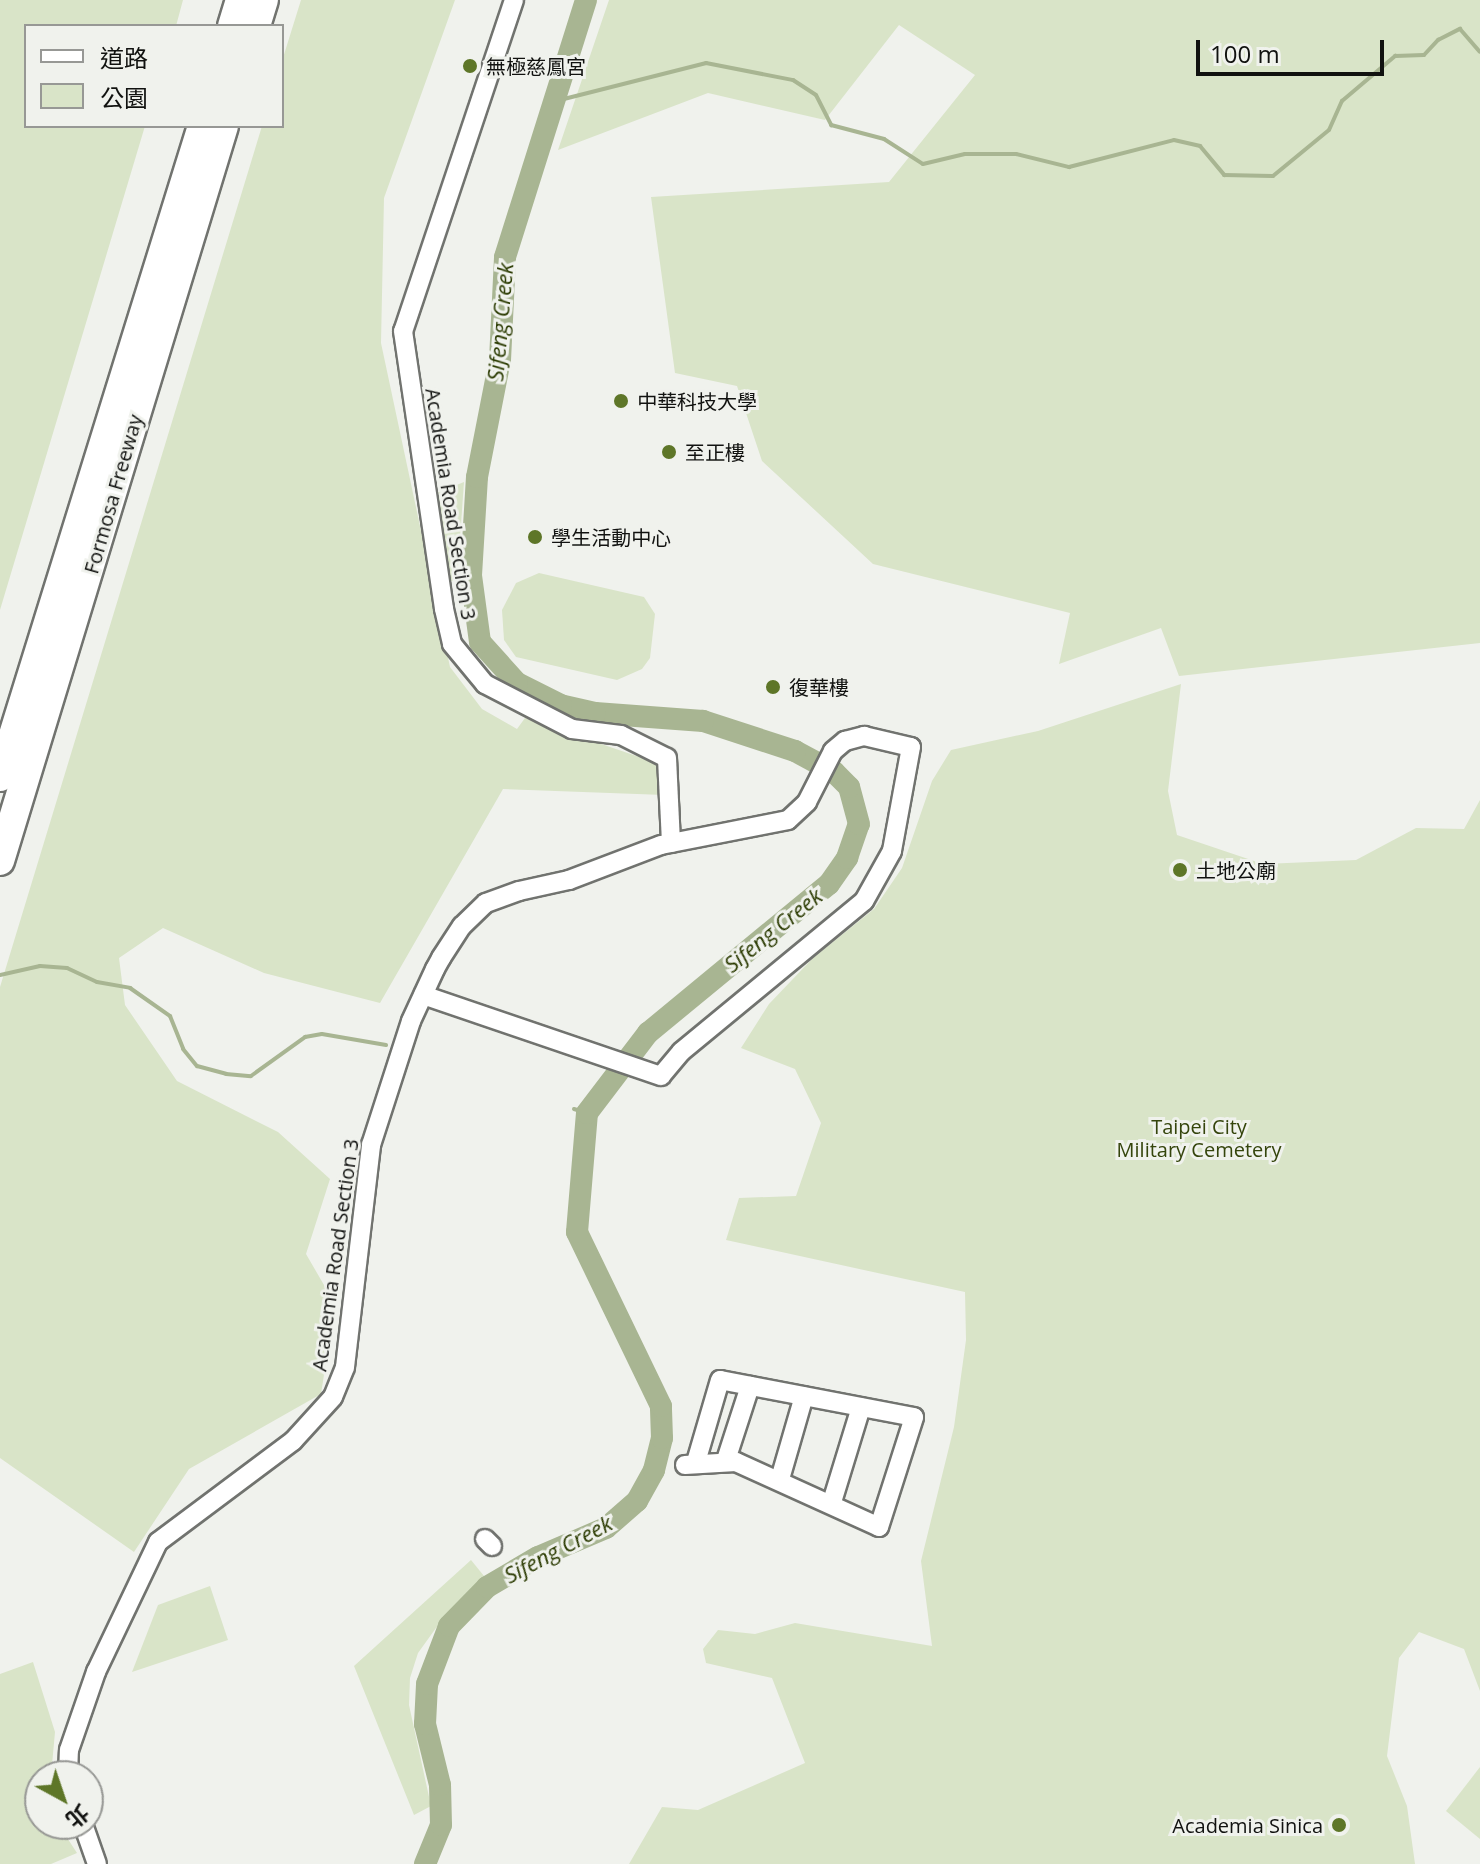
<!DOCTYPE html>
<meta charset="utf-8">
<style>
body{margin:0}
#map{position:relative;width:1480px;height:1864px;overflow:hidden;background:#f0f2ed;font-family:"Open Sans","Noto Sans TC",sans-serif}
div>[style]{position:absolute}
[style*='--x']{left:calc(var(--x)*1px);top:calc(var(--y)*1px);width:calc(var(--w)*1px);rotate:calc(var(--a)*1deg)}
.green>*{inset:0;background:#d9e4c8}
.stream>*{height:4px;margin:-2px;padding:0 2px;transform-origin:2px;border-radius:2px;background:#a8b592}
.river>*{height:22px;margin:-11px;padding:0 11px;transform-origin:11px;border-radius:11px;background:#a8b592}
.roads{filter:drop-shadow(2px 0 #71736f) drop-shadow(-2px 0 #71736f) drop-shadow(0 2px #71736f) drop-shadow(0 -2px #71736f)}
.minor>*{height:18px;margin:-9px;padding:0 9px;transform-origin:9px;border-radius:9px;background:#fff}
.highway>*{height:28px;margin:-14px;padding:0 14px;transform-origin:14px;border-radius:14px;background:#fff}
.dots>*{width:22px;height:22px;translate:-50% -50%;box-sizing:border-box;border:4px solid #f0f2ed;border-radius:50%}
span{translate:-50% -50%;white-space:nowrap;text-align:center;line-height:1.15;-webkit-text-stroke:6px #f0f2ed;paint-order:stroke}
.poi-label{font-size:20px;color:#111210}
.left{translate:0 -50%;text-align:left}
.right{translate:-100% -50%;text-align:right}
.street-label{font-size:20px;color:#111210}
.park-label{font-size:20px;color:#35450c}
.water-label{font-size:22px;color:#2a3a00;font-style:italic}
.legend{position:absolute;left:24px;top:24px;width:260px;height:104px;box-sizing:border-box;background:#f0f2ed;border:2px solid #979895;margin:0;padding:10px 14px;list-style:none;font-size:24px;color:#111210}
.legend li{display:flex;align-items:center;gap:16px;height:40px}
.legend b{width:40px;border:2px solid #979895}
.north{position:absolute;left:24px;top:1760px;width:80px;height:80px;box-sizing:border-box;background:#f0f2ed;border:2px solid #979895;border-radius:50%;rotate:140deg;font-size:22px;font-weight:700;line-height:32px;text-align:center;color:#111210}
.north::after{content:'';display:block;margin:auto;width:28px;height:36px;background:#5e7628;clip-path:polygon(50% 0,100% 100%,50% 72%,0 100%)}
.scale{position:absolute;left:1196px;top:40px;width:188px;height:36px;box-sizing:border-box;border:4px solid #111210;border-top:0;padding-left:10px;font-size:24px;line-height:28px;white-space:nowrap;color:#111210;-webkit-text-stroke:6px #f0f2ed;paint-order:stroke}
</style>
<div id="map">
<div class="green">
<div style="clip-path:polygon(0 0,183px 0,176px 26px,26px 26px,26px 126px,145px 126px,0 610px)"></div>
<div style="clip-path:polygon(301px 0,455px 0,384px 198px,381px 343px,450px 667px,482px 709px,517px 729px,525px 718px,657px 763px,664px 795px,503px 789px,380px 1003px,264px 973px,163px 928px,119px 958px,125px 1005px,177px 1081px,278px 1132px,330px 1179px,306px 1254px,335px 1304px,321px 1394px,189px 1469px,134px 1552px,0 1458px,0 987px,262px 126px,282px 126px,282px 61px)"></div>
<div style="clip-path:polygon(609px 0,1480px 0,1480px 643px,1179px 676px,1161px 628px,1059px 664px,1070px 613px,873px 564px,762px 461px,737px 386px,675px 373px,651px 197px,889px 182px,975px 75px,899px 25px,825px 120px,708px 93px,558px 150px)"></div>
<div style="clip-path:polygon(464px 482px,457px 581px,447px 581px,434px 494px)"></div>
<div style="clip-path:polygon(539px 573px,644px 597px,655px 614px,650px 658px,642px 669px,617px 680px,516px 657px,504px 640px,502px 610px,516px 583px)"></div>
<div style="clip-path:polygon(1181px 684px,1168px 791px,1177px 835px,1263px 864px,1356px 860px,1416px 828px,1464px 829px,1480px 800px,1480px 1691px,1464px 1649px,1419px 1632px,1399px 1658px,1387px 1756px,1407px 1806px,1415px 1864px,629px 1864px,662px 1807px,698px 1810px,805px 1763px,772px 1678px,706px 1663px,703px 1649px,718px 1630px,755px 1634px,795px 1623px,932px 1646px,921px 1561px,954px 1427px,966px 1340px,965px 1292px,726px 1240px,739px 1198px,796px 1196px,821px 1123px,795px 1069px,741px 1048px,769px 1004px,813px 958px,874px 909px,902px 868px,932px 781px,951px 750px,1038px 731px)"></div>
<div style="clip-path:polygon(471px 1560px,484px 1576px,436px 1628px,418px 1653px,410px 1678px,409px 1705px,431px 1806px,414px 1815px,354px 1666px)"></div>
<div style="clip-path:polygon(210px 1586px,228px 1640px,132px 1672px,158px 1605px)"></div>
<div style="clip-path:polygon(33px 1662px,55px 1732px,51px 1776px,40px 1776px,40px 1824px,58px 1824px,77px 1853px,51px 1864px,0 1864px,0 1674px)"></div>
<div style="clip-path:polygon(1480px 1767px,1480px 1839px,1446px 1811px)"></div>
</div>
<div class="stream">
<div style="--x:556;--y:101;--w:155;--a:-14.2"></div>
<div style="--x:706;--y:63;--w:89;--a:11.1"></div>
<div style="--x:793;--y:80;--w:27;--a:33"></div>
<div style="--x:816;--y:95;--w:34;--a:63"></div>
<div style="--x:831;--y:125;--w:55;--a:14.8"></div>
<div style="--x:884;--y:139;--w:46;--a:32.7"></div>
<div style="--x:923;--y:164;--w:43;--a:-13.4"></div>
<div style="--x:965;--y:154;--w:51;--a:0"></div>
<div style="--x:1016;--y:154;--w:55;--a:13.8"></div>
<div style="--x:1069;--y:167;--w:108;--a:-14.4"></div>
<div style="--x:1174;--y:140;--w:27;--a:13"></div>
<div style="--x:1200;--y:146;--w:38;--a:50"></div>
<div style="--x:1224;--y:175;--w:49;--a:1.2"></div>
<div style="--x:1273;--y:176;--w:72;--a:-39.4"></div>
<div style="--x:1329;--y:130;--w:32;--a:-66"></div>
<div style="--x:1342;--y:101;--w:70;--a:-40.3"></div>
<div style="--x:1395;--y:56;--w:29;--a:-2"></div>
<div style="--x:1424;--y:55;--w:21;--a:-47"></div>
<div style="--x:1438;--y:40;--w:25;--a:-27"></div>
<div style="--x:1460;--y:29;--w:30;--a:49"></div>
<div style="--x:0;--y:975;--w:41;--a:-12.7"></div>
<div style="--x:40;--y:966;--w:27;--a:4"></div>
<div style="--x:67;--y:968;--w:33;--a:25"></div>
<div style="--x:97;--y:982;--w:34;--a:10"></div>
<div style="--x:130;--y:988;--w:49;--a:35"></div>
<div style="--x:170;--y:1016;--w:35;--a:68"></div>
<div style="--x:183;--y:1049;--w:22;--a:51"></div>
<div style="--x:197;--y:1066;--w:30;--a:15"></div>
<div style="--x:226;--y:1074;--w:25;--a:5"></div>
<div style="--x:251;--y:1076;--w:67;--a:-35.8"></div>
<div style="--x:305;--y:1037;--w:17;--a:-10"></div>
<div style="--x:322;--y:1034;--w:65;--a:9.8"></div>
<div style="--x:574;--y:1109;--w:14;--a:17"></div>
</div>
<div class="river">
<div style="--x:425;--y:1864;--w:42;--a:-67.7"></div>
<div style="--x:441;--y:1825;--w:40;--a:-91.4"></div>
<div style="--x:440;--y:1785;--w:63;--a:-103.8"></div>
<div style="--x:425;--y:1724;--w:40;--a:-87.1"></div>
<div style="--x:427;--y:1684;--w:62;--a:-69.2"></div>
<div style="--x:449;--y:1626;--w:54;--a:-45.7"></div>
<div style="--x:487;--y:1587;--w:59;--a:-30.5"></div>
<div style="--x:538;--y:1557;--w:74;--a:-23.1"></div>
<div style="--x:606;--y:1528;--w:41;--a:-41.1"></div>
<div style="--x:637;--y:1501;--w:35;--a:-61"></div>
<div style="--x:654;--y:1470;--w:33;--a:-76"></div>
<div style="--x:662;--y:1438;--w:32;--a:-92"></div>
<div style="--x:661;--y:1406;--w:193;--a:-115.8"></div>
<div style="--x:577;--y:1232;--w:119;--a:-85.2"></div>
<div style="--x:587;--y:1113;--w:101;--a:-52.7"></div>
<div style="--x:648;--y:1033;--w:234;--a:-39.5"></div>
<div style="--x:829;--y:884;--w:32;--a:-55"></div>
<div style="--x:847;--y:858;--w:36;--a:-71"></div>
<div style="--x:859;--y:824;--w:38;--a:-105"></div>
<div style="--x:849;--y:787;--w:21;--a:-135"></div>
<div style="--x:834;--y:772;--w:44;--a:-151.7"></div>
<div style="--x:795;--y:751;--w:97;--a:-161.9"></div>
<div style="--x:703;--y:721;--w:108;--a:-175.8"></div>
<div style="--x:595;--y:713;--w:35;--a:-167"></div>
<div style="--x:561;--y:705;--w:49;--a:-153.4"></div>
<div style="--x:517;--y:683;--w:55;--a:-132.1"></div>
<div style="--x:480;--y:642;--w:68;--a:-97.7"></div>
<div style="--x:471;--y:575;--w:98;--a:-86.5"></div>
<div style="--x:477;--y:477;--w:119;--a:-78.9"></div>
<div style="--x:500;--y:360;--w:103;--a:-87.2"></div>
<div style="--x:505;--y:257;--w:269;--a:-72.5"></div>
</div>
<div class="roads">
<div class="minor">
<div style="--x:514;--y:0;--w:349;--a:108.5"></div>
<div style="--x:403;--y:331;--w:281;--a:81.6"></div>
<div style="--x:444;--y:609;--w:36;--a:77"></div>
<div style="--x:452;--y:644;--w:52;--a:50.5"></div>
<div style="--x:485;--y:684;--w:98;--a:27.3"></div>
<div style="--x:572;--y:729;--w:49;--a:7"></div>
<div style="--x:621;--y:735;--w:51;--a:26.6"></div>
<div style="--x:667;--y:758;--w:85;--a:87.3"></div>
<div style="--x:726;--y:1460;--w:78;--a:-72"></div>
<div style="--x:685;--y:1465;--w:51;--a:-3.4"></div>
<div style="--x:736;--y:1462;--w:157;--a:24.4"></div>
<div style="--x:879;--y:1527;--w:115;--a:-72.3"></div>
<div style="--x:914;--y:1417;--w:197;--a:-169.2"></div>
<div style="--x:720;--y:1380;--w:85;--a:106.3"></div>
<div style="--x:780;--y:1479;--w:86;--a:-73.9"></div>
<div style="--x:832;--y:1502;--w:99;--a:-73"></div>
<div style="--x:485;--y:1539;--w:10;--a:45"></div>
<div style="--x:68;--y:1776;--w:26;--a:-88"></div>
<div style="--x:69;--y:1750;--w:83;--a:-70.9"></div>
<div style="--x:96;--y:1672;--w:144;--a:-64.5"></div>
<div style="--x:158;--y:1542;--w:169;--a:-36.8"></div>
<div style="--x:293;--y:1441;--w:59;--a:-47.7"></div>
<div style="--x:333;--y:1397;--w:32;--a:-68"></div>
<div style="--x:345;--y:1367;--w:224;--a:-83.3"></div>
<div style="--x:371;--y:1145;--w:130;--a:-72.1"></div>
<div style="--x:411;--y:1021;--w:57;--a:-65.2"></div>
<div style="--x:435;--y:969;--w:13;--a:-61"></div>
<div style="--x:441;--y:958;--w:38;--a:-57"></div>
<div style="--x:462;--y:926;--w:33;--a:-44"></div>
<div style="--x:486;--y:903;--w:35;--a:-20"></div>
<div style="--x:519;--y:891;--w:51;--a:-12.4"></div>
<div style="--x:569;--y:880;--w:98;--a:-20.8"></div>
<div style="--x:661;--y:845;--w:129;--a:-11.1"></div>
<div style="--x:788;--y:820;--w:26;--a:-43"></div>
<div style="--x:807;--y:802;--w:57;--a:-63"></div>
<div style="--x:833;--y:751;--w:16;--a:-40"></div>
<div style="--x:845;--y:741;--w:20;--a:-15"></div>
<div style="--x:864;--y:736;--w:48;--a:13.2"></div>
<div style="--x:911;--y:747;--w:106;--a:100.4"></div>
<div style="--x:892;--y:851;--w:57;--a:119.2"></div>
<div style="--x:864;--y:901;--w:237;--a:140.5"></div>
<div style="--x:681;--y:1052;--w:31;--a:130"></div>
<div style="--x:661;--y:1076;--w:251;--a:-161.2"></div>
<div style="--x:83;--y:1824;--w:42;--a:70.7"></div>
</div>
<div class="highway">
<div style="--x:232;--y:26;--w:27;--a:-73"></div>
<div style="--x:256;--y:26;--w:27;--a:-73"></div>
<div style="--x:0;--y:777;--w:682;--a:-72.76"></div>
<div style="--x:0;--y:861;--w:768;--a:-73.05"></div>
</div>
</div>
<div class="dots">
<div style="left:470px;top:66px;background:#5e7628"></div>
<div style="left:621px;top:401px;background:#5e7628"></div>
<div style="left:669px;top:452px;background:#5e7628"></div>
<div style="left:535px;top:537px;background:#5e7628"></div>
<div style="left:773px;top:687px;background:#5e7628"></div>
<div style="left:1180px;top:870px;background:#5e7628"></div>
<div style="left:1339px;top:1825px;background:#5e7628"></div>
</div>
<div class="poi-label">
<span class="left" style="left:486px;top:66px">無極慈鳳宮</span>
<span class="left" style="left:637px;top:401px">中華科技大學</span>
<span class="left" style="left:685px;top:452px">至正樓</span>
<span class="left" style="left:551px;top:537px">學生活動中心</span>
<span class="left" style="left:789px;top:687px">復華樓</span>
<span class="left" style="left:1196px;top:870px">土地公廟</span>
<span class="right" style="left:1323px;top:1825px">Academia Sinica</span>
</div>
<div class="street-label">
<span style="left:113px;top:494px;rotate:-74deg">Formosa Freeway</span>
<span style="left:451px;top:504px;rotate:81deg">Academia Road Section 3</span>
<span style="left:335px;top:1255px;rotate:-82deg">Academia Road Section 3</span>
</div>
<div class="park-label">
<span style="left:1199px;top:1138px">Taipei City<br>Military Cemetery</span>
</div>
<div class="water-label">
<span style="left:500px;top:322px;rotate:-85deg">Sifeng Creek</span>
<span style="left:773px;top:930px;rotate:-39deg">Sifeng Creek</span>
<span style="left:558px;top:1549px;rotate:-28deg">Sifeng Creek</span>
</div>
<ul class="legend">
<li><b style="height:10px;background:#fff"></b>道路</li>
<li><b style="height:22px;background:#d9e4c8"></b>公園</li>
</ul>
<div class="north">北</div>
<div class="scale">100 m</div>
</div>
